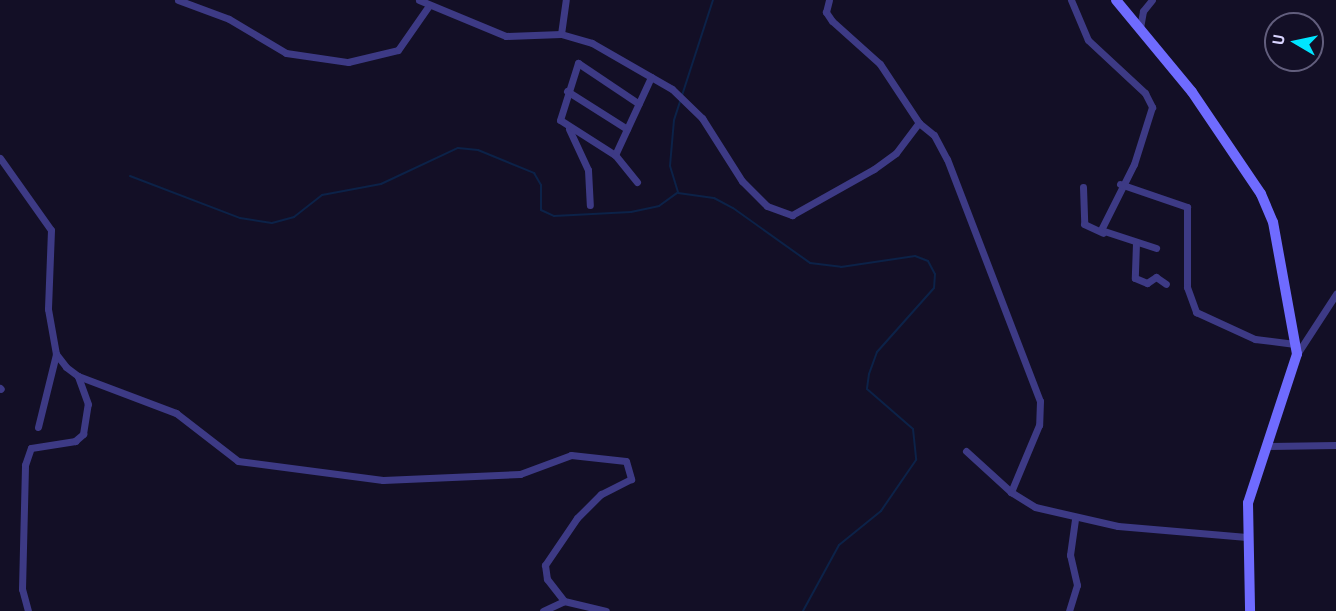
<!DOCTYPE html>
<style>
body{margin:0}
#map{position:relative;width:1336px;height:611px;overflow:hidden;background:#130f26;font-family:"PT Sans",sans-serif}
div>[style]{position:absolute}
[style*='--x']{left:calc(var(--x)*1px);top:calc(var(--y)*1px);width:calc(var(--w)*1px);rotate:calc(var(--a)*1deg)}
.stream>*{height:2px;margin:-1px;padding:0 1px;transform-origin:1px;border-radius:1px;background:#0c2248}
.minor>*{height:7px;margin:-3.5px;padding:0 3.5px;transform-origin:3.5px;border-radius:3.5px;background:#3d3a85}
.secondary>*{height:10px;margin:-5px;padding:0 5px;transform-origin:5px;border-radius:5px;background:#6f6bff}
span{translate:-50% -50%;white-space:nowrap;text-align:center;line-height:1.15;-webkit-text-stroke:6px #130f26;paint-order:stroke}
.north{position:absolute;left:1264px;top:12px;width:60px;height:60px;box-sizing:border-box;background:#130f26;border:2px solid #625e7d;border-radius:50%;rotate:279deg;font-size:16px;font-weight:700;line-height:24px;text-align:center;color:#d9d4ff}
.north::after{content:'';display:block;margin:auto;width:21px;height:27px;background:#00e5ff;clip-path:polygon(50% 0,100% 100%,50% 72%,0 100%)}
</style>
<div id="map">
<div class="stream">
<div style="--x:713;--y:0;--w:126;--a:108"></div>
<div style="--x:674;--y:120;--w:46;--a:95"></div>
<div style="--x:670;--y:166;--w:28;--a:73"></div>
<div style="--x:678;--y:193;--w:36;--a:8"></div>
<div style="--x:714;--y:198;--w:21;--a:28"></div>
<div style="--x:733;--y:208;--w:95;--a:35.5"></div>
<div style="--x:810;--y:263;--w:31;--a:7"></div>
<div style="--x:841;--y:267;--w:75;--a:-8.5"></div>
<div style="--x:915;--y:256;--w:14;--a:21"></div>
<div style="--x:928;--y:261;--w:15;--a:62"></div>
<div style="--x:935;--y:274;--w:14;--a:94"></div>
<div style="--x:934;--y:288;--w:86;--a:131.7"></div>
<div style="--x:877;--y:352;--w:23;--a:110"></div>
<div style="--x:869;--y:374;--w:15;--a:98"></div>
<div style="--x:867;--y:389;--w:61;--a:41"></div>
<div style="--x:913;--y:429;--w:31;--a:84"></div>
<div style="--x:916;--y:460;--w:62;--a:124.5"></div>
<div style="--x:881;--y:511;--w:54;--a:141"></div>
<div style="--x:839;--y:545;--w:75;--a:118.6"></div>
<div style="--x:130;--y:176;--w:118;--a:20.9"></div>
<div style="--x:240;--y:218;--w:32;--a:9"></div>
<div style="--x:272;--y:223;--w:23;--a:-15"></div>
<div style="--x:294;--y:217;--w:36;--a:-38"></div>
<div style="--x:322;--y:195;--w:60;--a:-10.6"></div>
<div style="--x:381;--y:184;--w:85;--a:-25.1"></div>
<div style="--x:458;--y:148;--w:20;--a:6"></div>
<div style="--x:478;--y:150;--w:61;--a:22.3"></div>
<div style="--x:534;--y:173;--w:14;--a:60"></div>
<div style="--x:541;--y:185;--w:25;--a:90"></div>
<div style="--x:541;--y:210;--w:14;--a:25"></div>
<div style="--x:554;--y:216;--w:77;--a:-3"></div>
<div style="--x:631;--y:212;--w:29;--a:-12"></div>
<div style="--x:659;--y:206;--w:22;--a:-36"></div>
</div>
<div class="minor">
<div style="--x:178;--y:0;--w:54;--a:20.4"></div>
<div style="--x:229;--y:19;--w:66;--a:30.8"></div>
<div style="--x:286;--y:53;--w:63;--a:8.3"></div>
<div style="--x:348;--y:62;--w:51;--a:-13.5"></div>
<div style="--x:398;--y:50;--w:52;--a:-55.1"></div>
<div style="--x:419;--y:0;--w:94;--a:22.5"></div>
<div style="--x:506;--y:36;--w:55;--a:-2.1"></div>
<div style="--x:561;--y:34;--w:32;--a:16"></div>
<div style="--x:592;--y:43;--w:92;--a:29.9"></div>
<div style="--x:672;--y:89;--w:42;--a:44"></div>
<div style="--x:702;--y:118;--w:75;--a:57.6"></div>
<div style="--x:742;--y:181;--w:35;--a:45"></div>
<div style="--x:767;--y:206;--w:27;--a:20"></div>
<div style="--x:792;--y:215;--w:94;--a:-29.3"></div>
<div style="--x:874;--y:169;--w:27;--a:-36"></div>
<div style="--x:896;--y:153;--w:38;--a:-53"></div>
<div style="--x:919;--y:123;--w:71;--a:-123.5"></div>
<div style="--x:880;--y:64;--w:64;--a:-138.1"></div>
<div style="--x:832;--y:21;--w:11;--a:-124"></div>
<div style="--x:826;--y:12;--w:12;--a:-76"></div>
<div style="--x:1071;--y:0;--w:43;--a:67"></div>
<div style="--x:1088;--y:40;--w:78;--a:42.9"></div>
<div style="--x:1145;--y:93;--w:16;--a:63"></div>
<div style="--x:1152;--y:107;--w:60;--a:107.5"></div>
<div style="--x:1134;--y:164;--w:74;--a:116.6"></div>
<div style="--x:1101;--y:230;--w:58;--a:18.1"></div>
<div style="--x:1140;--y:28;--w:17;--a:-80"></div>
<div style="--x:1143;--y:11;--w:14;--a:-51"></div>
<div style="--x:561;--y:34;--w:34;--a:-82"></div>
<div style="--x:567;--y:91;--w:71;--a:32.3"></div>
<div style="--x:919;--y:123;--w:19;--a:39"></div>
<div style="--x:934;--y:135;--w:27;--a:62"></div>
<div style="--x:947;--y:159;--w:259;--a:69"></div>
<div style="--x:1040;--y:401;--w:24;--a:92"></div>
<div style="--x:1039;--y:425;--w:73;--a:112.7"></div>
<div style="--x:1011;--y:492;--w:28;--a:32"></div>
<div style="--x:1035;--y:507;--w:85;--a:12.9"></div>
<div style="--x:1118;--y:526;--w:129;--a:4.9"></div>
<div style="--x:569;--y:129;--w:45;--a:65.1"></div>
<div style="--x:588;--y:170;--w:35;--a:87"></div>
<div style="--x:615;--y:155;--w:65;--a:-147.5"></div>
<div style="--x:560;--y:120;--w:60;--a:-72.5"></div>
<div style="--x:578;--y:63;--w:73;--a:33.9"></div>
<div style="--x:0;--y:158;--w:88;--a:54.7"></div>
<div style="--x:51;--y:230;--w:79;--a:92.2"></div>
<div style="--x:48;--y:309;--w:46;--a:79.9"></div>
<div style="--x:56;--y:354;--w:16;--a:52"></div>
<div style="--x:66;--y:367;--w:15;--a:37"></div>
<div style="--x:78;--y:376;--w:105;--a:20.7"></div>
<div style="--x:176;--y:413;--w:78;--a:37.7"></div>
<div style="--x:238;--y:461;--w:146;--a:7.5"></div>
<div style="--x:383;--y:480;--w:137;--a:-2.5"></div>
<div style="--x:520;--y:474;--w:54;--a:-20.4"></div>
<div style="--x:571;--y:455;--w:55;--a:6.2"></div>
<div style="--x:626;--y:461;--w:19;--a:74"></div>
<div style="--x:631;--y:479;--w:34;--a:153"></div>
<div style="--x:601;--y:494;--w:34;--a:135"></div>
<div style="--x:577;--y:518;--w:57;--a:124.2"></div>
<div style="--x:545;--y:565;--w:14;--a:82"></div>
<div style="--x:547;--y:579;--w:28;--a:52"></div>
<div style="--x:564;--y:601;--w:43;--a:13.4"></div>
<div style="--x:637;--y:182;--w:35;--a:-129"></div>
<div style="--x:615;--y:155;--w:86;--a:-65.2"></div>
<div style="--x:1120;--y:184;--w:71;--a:18.9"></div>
<div style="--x:1187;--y:207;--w:80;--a:90"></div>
<div style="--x:1187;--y:287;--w:27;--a:70"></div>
<div style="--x:1196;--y:312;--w:65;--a:24.6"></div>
<div style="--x:1255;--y:339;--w:40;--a:7.1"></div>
<div style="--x:1083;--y:187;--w:37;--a:88"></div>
<div style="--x:1084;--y:224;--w:21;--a:25"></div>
<div style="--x:1136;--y:243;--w:35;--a:92"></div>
<div style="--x:1135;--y:278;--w:13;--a:23"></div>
<div style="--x:1147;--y:283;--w:11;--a:-34"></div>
<div style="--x:1156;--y:277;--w:12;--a:35"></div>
<div style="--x:1297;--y:354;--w:72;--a:-57"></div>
<div style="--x:0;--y:388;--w:1;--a:45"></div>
<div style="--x:38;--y:427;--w:75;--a:-76.1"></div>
<div style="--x:1270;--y:446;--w:66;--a:-0.9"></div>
<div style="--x:966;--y:451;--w:61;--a:42.3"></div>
<div style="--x:28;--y:611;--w:23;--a:-105"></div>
<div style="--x:22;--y:589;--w:124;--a:-88.6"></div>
<div style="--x:25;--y:465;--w:18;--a:-71"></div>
<div style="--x:31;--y:448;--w:45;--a:-9"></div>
<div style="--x:75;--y:441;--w:11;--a:-41"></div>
<div style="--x:83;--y:434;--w:30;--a:-81"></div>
<div style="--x:88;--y:404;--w:30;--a:-110"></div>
<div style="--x:543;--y:611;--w:23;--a:-25"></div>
<div style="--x:1069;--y:611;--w:27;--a:-73"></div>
<div style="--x:1077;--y:585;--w:31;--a:-103"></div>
<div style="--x:1070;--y:555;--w:37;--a:-82"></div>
</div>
<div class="secondary">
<div style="--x:1116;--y:0;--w:119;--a:50.4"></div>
<div style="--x:1192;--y:92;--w:123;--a:55.9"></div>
<div style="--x:1261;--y:194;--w:30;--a:67"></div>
<div style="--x:1273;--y:222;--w:134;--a:79.7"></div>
<div style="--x:1297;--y:354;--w:157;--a:108.2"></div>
<div style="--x:1248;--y:503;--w:108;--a:88.9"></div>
</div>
<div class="north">U</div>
</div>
